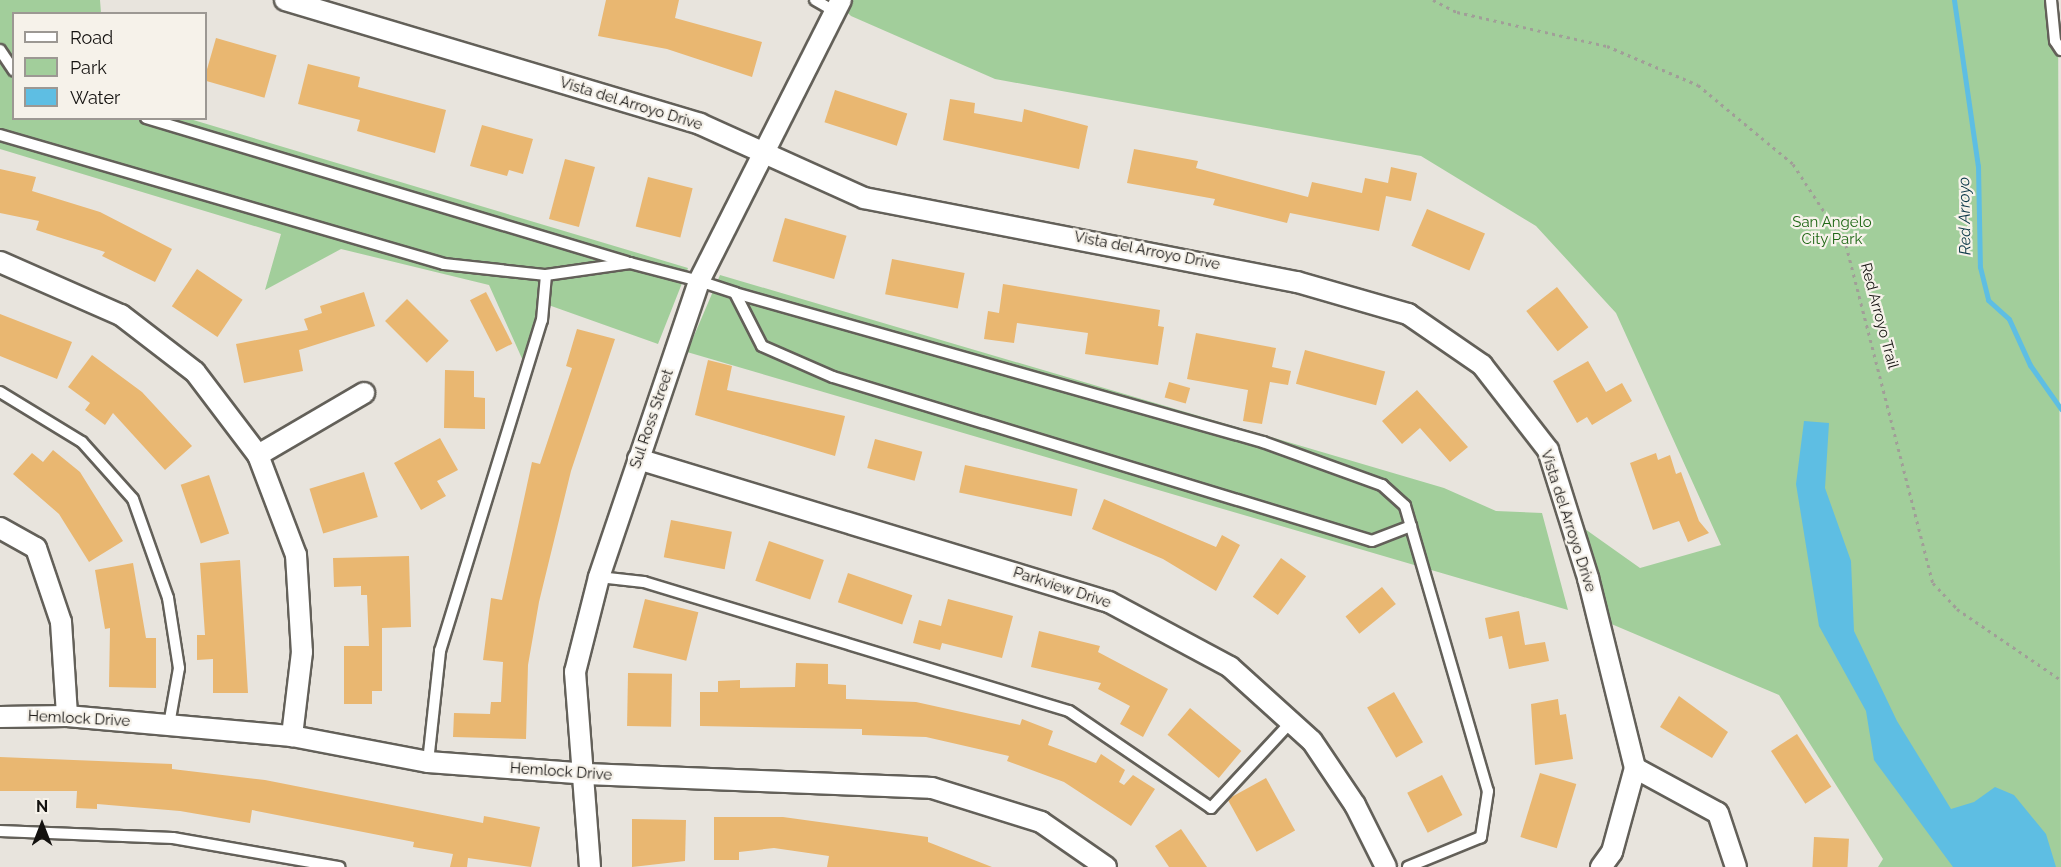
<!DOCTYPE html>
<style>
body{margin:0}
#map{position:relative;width:2061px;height:867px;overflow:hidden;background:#e8e4dd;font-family:Raleway,sans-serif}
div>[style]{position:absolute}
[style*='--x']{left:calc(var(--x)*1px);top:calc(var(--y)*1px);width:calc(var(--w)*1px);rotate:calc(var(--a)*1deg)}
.green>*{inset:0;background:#a2ce9b}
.water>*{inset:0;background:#5ebee3}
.stream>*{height:5px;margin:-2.5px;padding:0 2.5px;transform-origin:2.5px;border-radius:2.5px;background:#5ebee3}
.building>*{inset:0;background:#e9b771;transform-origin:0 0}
.path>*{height:3px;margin-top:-1.5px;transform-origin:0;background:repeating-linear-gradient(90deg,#a19e98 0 3px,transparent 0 7.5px)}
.roads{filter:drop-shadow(2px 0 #636059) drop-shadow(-2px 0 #636059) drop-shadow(0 2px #636059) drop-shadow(0 -2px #636059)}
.service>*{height:10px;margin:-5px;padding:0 5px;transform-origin:5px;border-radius:5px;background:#fff}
.minor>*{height:20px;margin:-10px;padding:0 10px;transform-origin:10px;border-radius:10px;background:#fff}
span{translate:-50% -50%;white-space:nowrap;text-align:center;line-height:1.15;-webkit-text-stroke:4.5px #f6f2ea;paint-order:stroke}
.street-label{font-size:15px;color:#141210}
.park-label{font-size:15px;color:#1f6715}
.water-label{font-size:16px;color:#0a3747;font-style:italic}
.legend{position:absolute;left:12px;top:12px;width:195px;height:108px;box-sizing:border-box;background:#f6f2ea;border:2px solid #9c9893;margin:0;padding:8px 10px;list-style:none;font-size:18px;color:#141210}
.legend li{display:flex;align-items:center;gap:12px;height:30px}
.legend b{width:30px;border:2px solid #9c9893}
.north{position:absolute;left:12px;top:795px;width:60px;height:60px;-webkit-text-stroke:4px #f6f2ea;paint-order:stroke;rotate:0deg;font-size:16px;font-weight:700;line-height:24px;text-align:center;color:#141210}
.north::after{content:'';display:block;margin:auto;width:21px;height:27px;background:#141210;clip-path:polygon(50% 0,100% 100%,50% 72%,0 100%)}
</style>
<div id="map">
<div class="green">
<div style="clip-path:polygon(0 0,100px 0,101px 13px,14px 14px,14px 118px,190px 119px,688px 268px,658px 344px,540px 302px,524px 363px,489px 285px,341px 249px,265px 290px,281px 234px,0 149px)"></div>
<div style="clip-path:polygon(834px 0,2058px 0,2061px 867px,1878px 867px,1883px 859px,1779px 695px,1609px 623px,1585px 529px,1640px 568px,1721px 545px,1616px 313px,1536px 226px,1421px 156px,995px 79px,851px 16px)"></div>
<div style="clip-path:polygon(720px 275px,1444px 488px,1496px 511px,1542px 513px,1568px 610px,687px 352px)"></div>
</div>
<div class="water">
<div style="clip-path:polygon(1804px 421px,1829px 423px,1825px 488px,1851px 561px,1854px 631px,1897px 721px,1951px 809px,1974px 802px,1995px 787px,2014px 795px,2046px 834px,2056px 867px,1953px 867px,1874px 760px,1866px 711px,1819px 626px,1796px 484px)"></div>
</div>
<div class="stream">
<div style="--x:1954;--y:0;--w:168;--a:81.8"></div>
<div style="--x:1978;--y:166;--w:101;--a:88.9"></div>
<div style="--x:1980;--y:267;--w:34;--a:76"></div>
<div style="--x:1988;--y:300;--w:28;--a:42"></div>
<div style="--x:2009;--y:319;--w:51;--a:65.5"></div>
<div style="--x:2030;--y:365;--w:54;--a:54.8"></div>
</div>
<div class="building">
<div style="clip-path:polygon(606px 0,679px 0,675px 18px,762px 42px,752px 77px,667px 49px,598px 36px)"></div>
<div style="left:216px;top:38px;width:63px;height:44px;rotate:16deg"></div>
<div style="clip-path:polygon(308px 64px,360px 77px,358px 87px,446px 110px,435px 153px,357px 131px,360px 120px,298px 104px)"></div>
<div style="left:835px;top:90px;width:76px;height:34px;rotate:18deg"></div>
<div style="clip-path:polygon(950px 99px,975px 103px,974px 113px,1022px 122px,1024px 109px,1088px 126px,1079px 169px,943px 140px)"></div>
<div style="clip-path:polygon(482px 125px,533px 139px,523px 174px,509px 170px,507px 176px,470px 166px)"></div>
<div style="clip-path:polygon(1134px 149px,1198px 161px,1196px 168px,1308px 197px,1312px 182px,1362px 193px,1365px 178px,1388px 183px,1391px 167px,1417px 173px,1411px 201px,1386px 196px,1379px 231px,1290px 213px,1287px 223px,1213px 205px,1215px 199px,1127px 183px)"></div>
<div style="left:565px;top:159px;width:31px;height:62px;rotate:15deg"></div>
<div style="clip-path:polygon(0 169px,36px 177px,32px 191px,100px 212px,172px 249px,155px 282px,102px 256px,105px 252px,36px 230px,39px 221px,0 213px)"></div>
<div style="left:648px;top:177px;width:46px;height:51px;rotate:14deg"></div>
<div style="left:1427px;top:209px;width:63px;height:40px;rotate:23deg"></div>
<div style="left:785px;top:218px;width:64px;height:45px;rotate:16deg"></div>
<div style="left:892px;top:259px;width:74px;height:36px;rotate:11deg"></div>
<div style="left:197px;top:269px;width:55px;height:45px;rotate:34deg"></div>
<div style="clip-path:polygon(1003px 284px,1160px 310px,1158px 326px,1164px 327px,1158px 365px,1085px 354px,1088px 333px,1017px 323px,1014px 343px,984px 339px,988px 311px,999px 313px)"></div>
<div style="left:1557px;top:287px;width:51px;height:39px;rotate:52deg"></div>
<div style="clip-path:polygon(364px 292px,375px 326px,299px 350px,303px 371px,244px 383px,236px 344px,308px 330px,304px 319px,322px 313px,320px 306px)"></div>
<div style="left:486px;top:292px;width:58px;height:18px;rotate:63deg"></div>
<div style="left:407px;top:299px;width:59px;height:31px;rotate:45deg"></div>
<div style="clip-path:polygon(0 314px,72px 342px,57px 379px,0 356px)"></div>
<div style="clip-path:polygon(577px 329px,615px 339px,571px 471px,539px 602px,528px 665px,526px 739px,453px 737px,454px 713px,490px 714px,491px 702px,501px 702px,503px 662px,483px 660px,491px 598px,502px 600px,532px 462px,540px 464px,572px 368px,566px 366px)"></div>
<div style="clip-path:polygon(1196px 333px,1276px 348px,1272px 367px,1291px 371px,1288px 385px,1270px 382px,1262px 424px,1243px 421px,1248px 390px,1187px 379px)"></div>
<div style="left:1305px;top:350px;width:83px;height:35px;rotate:15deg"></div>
<div style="clip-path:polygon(92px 355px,142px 392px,192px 446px,165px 470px,113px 413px,105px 425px,85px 410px,90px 403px,68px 387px)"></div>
<div style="clip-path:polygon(708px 360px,732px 366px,727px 390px,845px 416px,835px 456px,695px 415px)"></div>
<div style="clip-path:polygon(1588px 361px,1606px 392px,1622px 383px,1632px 401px,1592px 425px,1587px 417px,1577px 423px,1553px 381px)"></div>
<div style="clip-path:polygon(445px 370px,474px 371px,474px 397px,485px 398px,485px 429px,444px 428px)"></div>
<div style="left:1169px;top:382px;width:22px;height:16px;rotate:16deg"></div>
<div style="clip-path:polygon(1417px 390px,1468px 447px,1450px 462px,1420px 428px,1402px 444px,1382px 421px)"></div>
<div style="clip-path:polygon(440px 438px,458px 470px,437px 481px,446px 496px,421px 510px,394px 463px)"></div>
<div style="left:875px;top:439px;width:49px;height:30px;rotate:15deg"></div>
<div style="clip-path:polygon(53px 450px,80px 472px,123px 541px,89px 562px,59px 514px,13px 474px,32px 453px,43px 462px)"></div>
<div style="clip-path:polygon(1656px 453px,1658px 460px,1670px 455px,1676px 474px,1681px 472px,1699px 521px,1709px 533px,1688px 542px,1679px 521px,1653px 530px,1630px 463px)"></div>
<div style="left:965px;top:465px;width:115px;height:28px;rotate:12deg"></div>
<div style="left:364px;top:472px;width:47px;height:57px;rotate:73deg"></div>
<div style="left:209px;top:475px;width:62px;height:30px;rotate:71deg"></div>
<div style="clip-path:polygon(1104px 499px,1216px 547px,1222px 535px,1240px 545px,1216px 591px,1163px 559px,1092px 529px)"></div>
<div style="left:671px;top:520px;width:62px;height:38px;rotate:11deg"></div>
<div style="left:769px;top:541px;width:58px;height:42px;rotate:19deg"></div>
<div style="clip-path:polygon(409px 556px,411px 627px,382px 628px,382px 691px,372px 691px,372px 704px,344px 704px,344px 646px,369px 646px,367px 595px,361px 595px,361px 586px,334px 587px,333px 558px)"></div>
<div style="left:1281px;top:558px;width:31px;height:48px;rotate:36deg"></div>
<div style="clip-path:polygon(240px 560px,248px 693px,213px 693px,213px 659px,197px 660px,197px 635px,205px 635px,200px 563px)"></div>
<div style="clip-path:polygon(133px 563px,146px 638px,156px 638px,156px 688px,109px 687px,110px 628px,105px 629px,95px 570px)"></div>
<div style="left:848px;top:573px;width:68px;height:31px;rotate:19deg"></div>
<div style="left:1382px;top:587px;width:22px;height:47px;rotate:51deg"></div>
<div style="left:645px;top:599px;width:55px;height:50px;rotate:14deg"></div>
<div style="clip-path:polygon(948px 599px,1013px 616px,1002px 658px,942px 643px,940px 650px,913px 643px,919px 620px,941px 626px)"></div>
<div style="clip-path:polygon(1519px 611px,1525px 645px,1545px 642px,1549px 661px,1509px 669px,1502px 636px,1489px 639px,1485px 618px)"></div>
<div style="clip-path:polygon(1039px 631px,1100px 646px,1098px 652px,1168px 689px,1143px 737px,1120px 724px,1130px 706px,1098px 689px,1101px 683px,1031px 667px)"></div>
<div style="clip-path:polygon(796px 663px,828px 664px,828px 684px,846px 685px,846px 699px,916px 702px,1020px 725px,1022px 719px,1053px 731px,1048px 745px,1096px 763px,1101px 754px,1125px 770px,1119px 782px,1124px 785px,1133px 775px,1155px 789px,1131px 826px,1064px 782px,1007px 761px,1009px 756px,926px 737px,862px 735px,862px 729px,700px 726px,700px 692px,718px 692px,718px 681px,740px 680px,740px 688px,795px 687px)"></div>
<div style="left:628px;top:673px;width:44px;height:53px;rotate:1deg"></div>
<div style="left:1394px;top:692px;width:58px;height:31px;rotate:60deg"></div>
<div style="clip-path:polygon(1679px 696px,1728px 732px,1712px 758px,1660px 727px)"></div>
<div style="clip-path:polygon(1558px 699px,1560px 715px,1566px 714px,1573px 759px,1535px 765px,1531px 704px)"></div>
<div style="left:1190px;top:708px;width:67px;height:35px;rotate:40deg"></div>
<div style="left:1797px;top:734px;width:63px;height:31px;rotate:57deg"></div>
<div style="clip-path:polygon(0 757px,172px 764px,172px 769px,265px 780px,483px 823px,484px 816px,540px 827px,531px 867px,468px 858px,467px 867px,450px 867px,453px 854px,413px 847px,414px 842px,252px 810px,250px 823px,180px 811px,97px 804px,97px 809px,76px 808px,77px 791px,0 791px)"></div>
<div style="left:1540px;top:773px;width:38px;height:67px;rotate:17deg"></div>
<div style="left:1442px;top:775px;width:45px;height:39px;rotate:63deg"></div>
<div style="left:1266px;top:778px;width:60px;height:44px;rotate:61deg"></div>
<div style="clip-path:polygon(714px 817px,783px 817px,928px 837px,928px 842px,992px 867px,827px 867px,829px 856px,774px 848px,739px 852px,739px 860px,714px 860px)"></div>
<div style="clip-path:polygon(632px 819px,686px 820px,685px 861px,632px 867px)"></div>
<div style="clip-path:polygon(1181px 829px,1207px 867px,1169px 867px,1155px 846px)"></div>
<div style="left:1814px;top:837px;width:35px;height:30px;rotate:3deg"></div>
</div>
<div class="path">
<div style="--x:1433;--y:0;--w:27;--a:27"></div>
<div style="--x:1457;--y:12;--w:154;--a:12.8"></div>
<div style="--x:1607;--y:46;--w:99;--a:23.2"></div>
<div style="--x:1698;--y:85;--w:124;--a:39.7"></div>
<div style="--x:1793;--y:164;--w:97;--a:56.8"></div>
<div style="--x:1846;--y:245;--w:349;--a:75.6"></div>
<div style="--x:1933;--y:583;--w:35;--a:47"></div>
<div style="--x:1957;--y:609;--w:126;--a:34.3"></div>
</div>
<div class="roads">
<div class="service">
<div style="--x:815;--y:0;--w:24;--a:30"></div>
<div style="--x:2051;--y:0;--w:41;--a:84.4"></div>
<div style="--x:2055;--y:41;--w:11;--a:56"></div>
<div style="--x:0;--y:50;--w:25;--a:56"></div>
<div style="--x:146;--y:118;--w:502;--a:16.67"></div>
<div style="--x:0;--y:135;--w:462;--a:16.2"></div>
<div style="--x:444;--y:264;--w:103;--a:6.2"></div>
<div style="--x:546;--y:275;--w:85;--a:-8.1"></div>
<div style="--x:630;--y:263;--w:71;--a:14.6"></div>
<div style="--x:699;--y:281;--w:38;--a:18"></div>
<div style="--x:735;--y:293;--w:59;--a:63"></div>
<div style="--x:762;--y:346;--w:77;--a:23.6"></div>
<div style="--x:833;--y:377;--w:563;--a:16.92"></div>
<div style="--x:1372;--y:541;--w:42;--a:-21"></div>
<div style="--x:735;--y:293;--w:549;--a:15.76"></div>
<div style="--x:1263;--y:442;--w:127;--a:19.9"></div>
<div style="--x:1382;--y:485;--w:31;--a:42"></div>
<div style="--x:1405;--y:506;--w:297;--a:73.8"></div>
<div style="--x:1488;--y:791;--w:47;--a:98.7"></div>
<div style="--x:1481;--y:837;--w:79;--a:157.7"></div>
<div style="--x:0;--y:392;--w:96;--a:31.4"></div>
<div style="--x:82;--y:442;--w:76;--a:48.2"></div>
<div style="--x:133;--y:499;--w:105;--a:70.5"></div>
<div style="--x:168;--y:598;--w:71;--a:81.1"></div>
<div style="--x:179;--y:668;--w:58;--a:100"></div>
<div style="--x:599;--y:577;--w:45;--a:6.3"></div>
<div style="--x:644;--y:582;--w:444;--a:16.9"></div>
<div style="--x:1069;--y:711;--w:172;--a:34.3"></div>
<div style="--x:1211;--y:808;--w:117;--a:-47.1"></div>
<div style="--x:428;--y:762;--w:112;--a:-83.8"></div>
<div style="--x:440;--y:651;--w:346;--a:-72.9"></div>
<div style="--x:542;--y:320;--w:45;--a:-84.9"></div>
<div style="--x:0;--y:831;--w:173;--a:2.3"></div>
<div style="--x:173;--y:838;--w:169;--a:9.9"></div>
</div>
<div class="minor">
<div style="--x:285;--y:0;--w:433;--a:16.6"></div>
<div style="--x:700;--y:124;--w:180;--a:24.3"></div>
<div style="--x:864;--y:198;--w:441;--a:11"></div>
<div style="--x:1297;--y:282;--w:116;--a:16.1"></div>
<div style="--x:1408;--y:314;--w:90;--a:34.6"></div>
<div style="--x:1482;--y:365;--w:108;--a:52.2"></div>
<div style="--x:1548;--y:450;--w:134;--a:72.6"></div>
<div style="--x:1588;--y:578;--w:196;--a:76.1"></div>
<div style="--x:1635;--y:768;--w:87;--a:105.3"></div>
<div style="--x:1612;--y:852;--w:19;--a:126"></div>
<div style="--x:0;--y:262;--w:132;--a:23.7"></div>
<div style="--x:121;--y:315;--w:93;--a:37.6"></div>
<div style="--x:195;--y:372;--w:104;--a:52.8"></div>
<div style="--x:258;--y:455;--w:107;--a:69.2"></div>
<div style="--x:296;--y:555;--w:97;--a:86.5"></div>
<div style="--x:302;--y:652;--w:85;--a:96.8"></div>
<div style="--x:258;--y:455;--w:123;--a:-30.3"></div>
<div style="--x:638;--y:459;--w:492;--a:16.9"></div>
<div style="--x:1109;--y:602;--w:137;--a:28.2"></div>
<div style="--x:1230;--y:667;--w:110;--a:42.1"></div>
<div style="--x:1312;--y:741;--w:77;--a:56.1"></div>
<div style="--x:1355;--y:805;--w:69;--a:63.4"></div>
<div style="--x:0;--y:528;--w:41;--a:29.1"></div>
<div style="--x:36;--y:548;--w:78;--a:71.3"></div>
<div style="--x:61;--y:622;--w:94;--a:86.3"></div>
<div style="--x:0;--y:717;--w:67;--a:-0.9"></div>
<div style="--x:67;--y:716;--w:226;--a:5.1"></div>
<div style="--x:292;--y:736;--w:138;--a:10.8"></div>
<div style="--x:428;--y:762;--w:158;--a:4.3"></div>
<div style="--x:586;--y:774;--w:346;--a:2.3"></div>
<div style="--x:932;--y:788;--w:114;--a:17.3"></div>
<div style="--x:1041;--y:822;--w:79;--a:34.7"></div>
<div style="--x:1635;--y:768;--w:94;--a:28.5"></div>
<div style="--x:1718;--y:813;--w:57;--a:71.6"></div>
<div style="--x:590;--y:867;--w:196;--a:-94.4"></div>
<div style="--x:575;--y:672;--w:98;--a:-75.8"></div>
<div style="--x:599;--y:577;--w:312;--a:-71.3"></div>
<div style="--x:699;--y:281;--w:315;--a:-63.2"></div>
</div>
</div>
<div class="street-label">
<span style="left:631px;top:104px;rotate:17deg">Vista del Arroyo Drive</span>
<span style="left:1147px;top:251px;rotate:11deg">Vista del Arroyo Drive</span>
<span style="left:1879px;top:316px;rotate:75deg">Red Arroyo Trail</span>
<span style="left:652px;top:419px;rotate:-71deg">Sul Ross Street</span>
<span style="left:1568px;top:521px;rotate:72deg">Vista del Arroyo Drive</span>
<span style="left:1062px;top:588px;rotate:18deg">Parkview Drive</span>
<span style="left:79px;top:719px;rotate:3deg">Hemlock Drive</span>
<span style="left:561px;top:772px;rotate:4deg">Hemlock Drive</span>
</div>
<div class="park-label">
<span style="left:1832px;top:231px">San Angelo<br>City Park</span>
</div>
<div class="water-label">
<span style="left:1965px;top:216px;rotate:-91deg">Red Arroyo</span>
</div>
<ul class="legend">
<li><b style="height:8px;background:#fff"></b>Road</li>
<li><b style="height:16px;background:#a2ce9b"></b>Park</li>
<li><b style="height:16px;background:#5ebee3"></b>Water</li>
</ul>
<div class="north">N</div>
</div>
